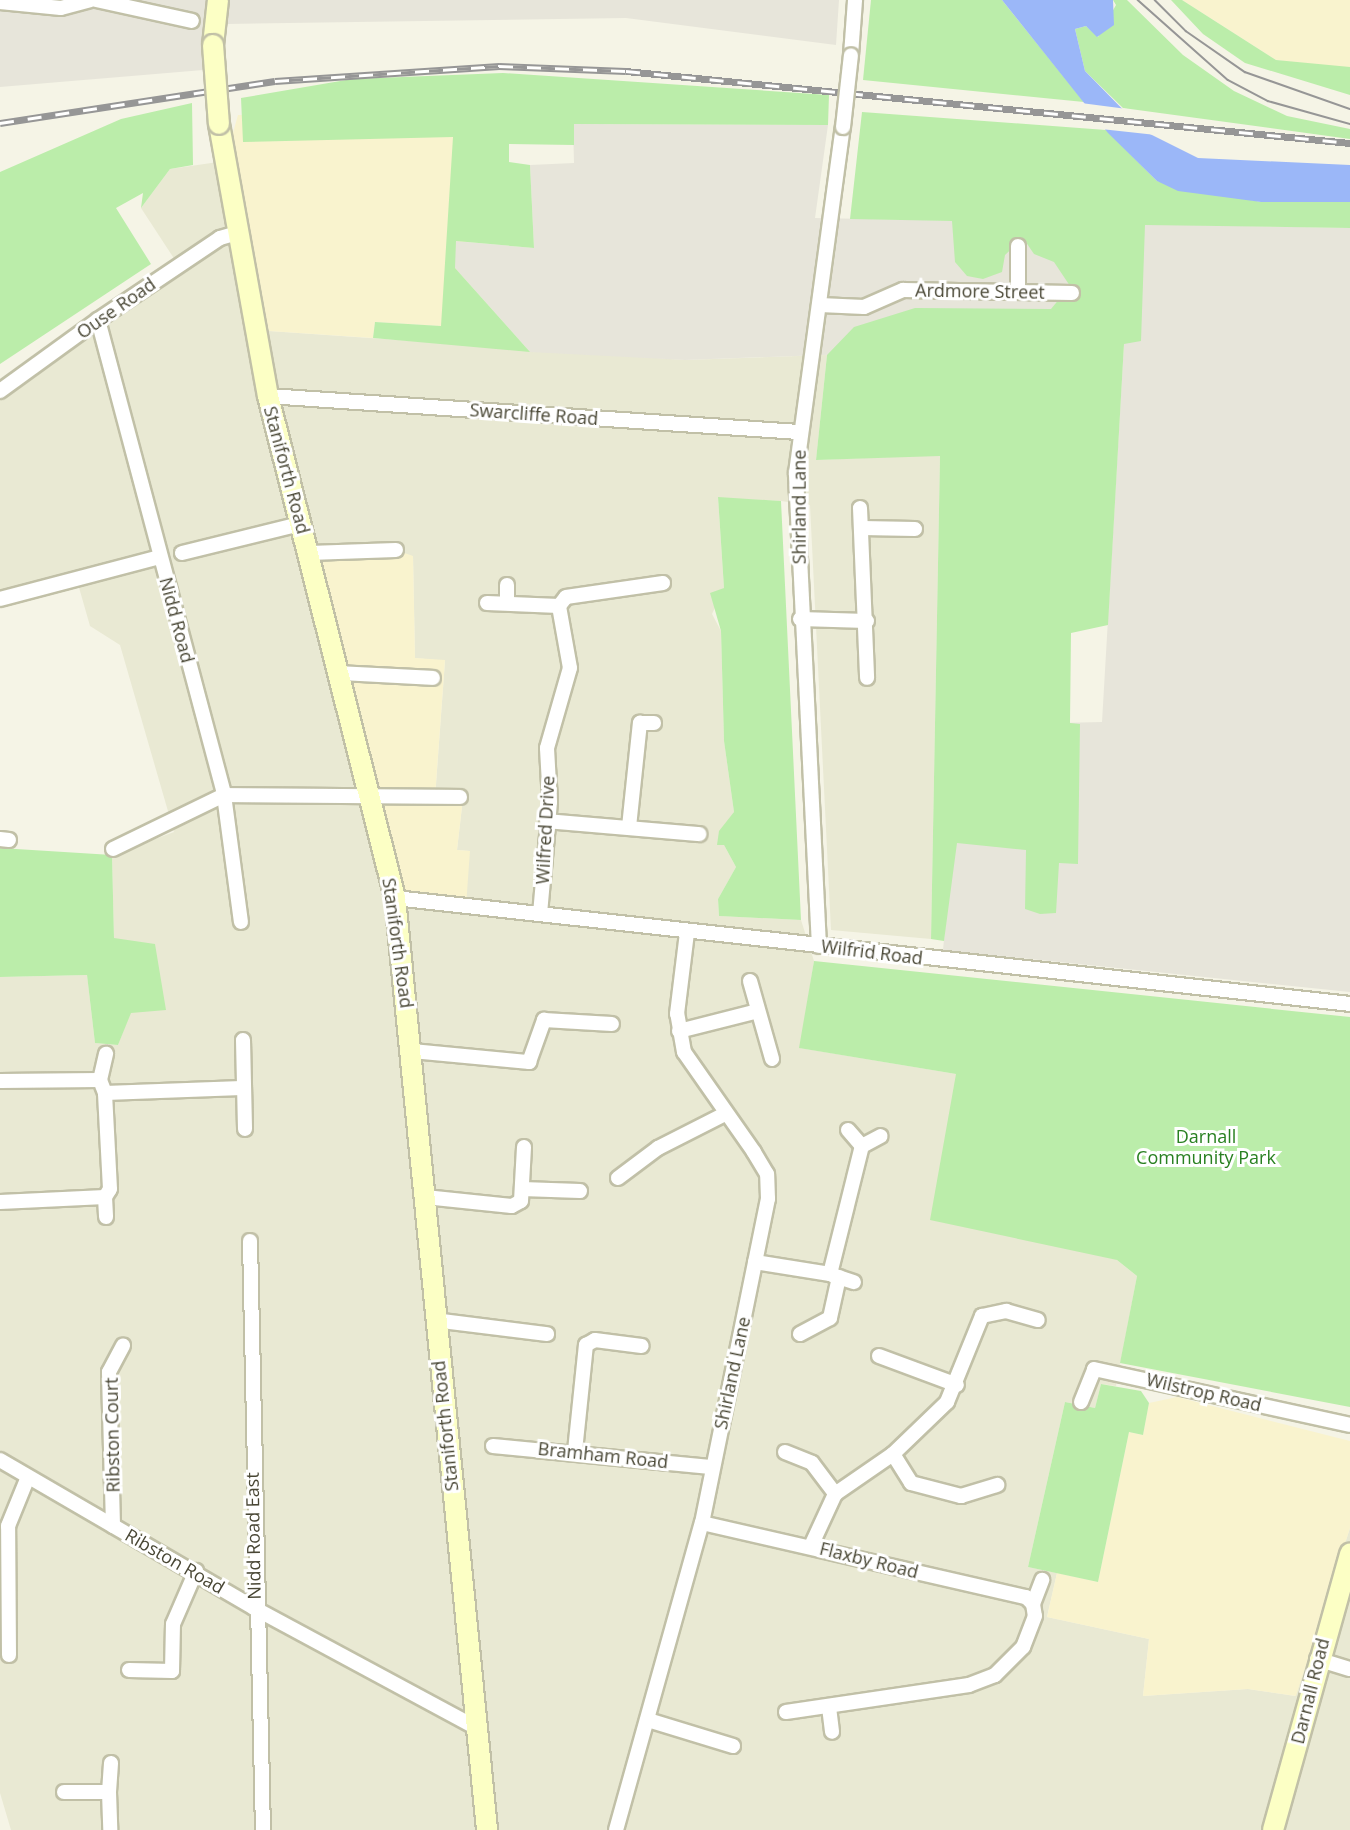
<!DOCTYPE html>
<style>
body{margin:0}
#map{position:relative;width:1350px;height:1830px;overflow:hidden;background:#f5f4e6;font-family:"Open Sans",sans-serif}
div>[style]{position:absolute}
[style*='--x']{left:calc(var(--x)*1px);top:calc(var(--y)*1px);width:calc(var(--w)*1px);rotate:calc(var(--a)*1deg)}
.residential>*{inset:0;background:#e9e9d3}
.commercial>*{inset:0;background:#f9f3ce}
.industrial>*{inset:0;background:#e7e5da}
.green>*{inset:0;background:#bbedaa}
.water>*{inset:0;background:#9bb7f8}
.pier>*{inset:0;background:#f5f4e6}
.roads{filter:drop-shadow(2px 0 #c1c0a7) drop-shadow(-2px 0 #c1c0a7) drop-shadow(0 2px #c1c0a7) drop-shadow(0 -2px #c1c0a7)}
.minor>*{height:14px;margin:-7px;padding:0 7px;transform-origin:7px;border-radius:7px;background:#fff}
.secondary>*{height:20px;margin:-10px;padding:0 10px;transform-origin:10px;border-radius:10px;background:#fcffc5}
.tram>*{height:1.5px;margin:-0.75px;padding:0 0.75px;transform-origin:0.75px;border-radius:0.75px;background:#969696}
.rail>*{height:7px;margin-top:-3.5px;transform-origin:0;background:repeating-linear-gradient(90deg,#fff 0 14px,#969696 0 28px);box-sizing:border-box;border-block:2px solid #969696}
.bridges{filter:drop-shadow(2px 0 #c1c0a7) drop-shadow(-2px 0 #c1c0a7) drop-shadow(0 2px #c1c0a7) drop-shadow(0 -2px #c1c0a7)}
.minor-bridge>*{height:14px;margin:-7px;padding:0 7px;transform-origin:7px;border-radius:7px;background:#fff}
.secondary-bridge>*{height:20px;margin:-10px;padding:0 10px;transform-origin:10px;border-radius:10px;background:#fcffc5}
span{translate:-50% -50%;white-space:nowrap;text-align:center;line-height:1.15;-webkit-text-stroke:6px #fff;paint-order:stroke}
.street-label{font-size:18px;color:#484634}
.park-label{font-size:18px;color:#298021}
</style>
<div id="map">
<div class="residential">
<div style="clip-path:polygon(evenodd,225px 161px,269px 331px,685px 360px,827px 355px,816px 460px,940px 455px,931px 939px,831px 930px,810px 505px,781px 501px,718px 498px,724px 588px,712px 614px,721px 631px,724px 741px,734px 812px,718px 845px,724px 845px,736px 867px,718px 899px,719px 916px,801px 920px,814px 961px,800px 1048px,956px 1074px,1117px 1260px,1137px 1276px,1116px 1386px,1101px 1384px,1095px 1408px,1065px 1402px,1028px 1567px,1057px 1573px,1047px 1617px,1149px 1639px,1143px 1696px,1248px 1689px,1295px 1696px,1350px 1528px,1350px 1830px,11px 1830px,0 1793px,0 977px,87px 975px,95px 1043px,118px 1045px,130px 1013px,114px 938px,112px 855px,174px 832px,120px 645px,90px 626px,78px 584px,0 605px,0 395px,175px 260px,141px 208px,170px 169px,225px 161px,413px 556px,415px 658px,445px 661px,435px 798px,463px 798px,457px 850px,470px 851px,395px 898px,413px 556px)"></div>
</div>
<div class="commercial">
<div style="clip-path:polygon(1182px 0,1350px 0,1350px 69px,1276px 60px)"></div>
<div style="clip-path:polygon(238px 115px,506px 119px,441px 326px,375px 322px,373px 338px,269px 331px,225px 161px)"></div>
<div style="clip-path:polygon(396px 550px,413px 556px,415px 658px,445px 660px,435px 797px,463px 798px,457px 850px,470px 851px,466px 906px,395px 898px,309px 553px)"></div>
<div style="clip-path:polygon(1177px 1397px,1350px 1441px,1350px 1528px,1296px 1696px,1248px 1689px,1143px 1696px,1149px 1639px,1047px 1617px,1057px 1573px,1098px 1582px,1129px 1432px,1143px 1435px,1149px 1403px)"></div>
</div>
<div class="industrial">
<div style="clip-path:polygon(0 0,211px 0,203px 70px,0 87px)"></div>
<div style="clip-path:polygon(229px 0,839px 0,836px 45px,626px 18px,227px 24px)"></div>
<div style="clip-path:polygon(573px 124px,828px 125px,815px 218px,1350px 228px,1350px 992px,943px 950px,965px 725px,1102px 722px,1124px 344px,685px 360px,530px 352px,455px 268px,455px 241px,534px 248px,530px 165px,574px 163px)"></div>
</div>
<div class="green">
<div style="clip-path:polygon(871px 0,1002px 0,1084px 102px,863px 80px)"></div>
<div style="clip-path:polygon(1113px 0,1127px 0,1183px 55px,1234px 91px,1287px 116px,1350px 129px,1350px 139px,1123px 108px,1085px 71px,1075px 29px,1086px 26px,1098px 37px,1116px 5px)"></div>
<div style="clip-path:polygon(1171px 0,1182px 0,1276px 60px,1350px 67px,1350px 95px,1245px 63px,1203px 34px)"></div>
<div style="clip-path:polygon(503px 73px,829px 95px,828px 125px,574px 124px,574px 145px,509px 144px,509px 162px,530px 165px,534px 248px,456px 241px,455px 268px,530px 352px,373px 338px,375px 322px,441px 326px,453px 137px,243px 142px,241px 98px,352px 79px)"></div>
<div style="clip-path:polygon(192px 103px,193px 165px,170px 169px,141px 208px,143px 193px,116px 208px,151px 264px,0 364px,0 172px,121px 119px)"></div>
<div style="clip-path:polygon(862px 112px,1106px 130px,1157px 181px,1261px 202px,1350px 202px,1350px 228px,1145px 225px,1141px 341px,1124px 344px,1108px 625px,1071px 633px,1070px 723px,1080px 724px,1078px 864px,1059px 863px,1056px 913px,1040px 914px,1025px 909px,1026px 850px,957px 843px,944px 941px,931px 939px,940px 456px,816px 460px,827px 355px,854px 327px,915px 308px,1051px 309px,1070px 286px,1054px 262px,1034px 254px,1023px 238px,1005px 255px,1002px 272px,983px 279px,967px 276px,955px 262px,952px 221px,850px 219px)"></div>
<div style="clip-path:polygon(718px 497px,781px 501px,801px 920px,719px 916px,718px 899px,736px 867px,724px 845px,717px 845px,719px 831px,734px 812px,724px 741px,721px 631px,710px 593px,724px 588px)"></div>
<div style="clip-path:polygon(0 848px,112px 855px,114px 938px,155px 944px,166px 1010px,131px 1013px,118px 1045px,95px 1043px,87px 975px,0 977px)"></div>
<div style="clip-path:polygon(814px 961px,1350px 1017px,1350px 1407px,1120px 1363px,1137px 1276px,1117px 1260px,930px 1220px,956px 1074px,799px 1048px)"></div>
<div style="clip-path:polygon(1101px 1384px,1141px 1391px,1149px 1403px,1143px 1435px,1129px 1432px,1098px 1582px,1028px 1567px,1065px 1402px,1095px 1408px)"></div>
</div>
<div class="water">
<div style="clip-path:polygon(1002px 0,1113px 0,1114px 25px,1097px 37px,1086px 26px,1075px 29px,1085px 71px,1144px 131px,1198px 158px,1350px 165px,1350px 202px,1261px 202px,1178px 191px,1157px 181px,1108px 133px)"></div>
</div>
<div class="pier">
<div style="clip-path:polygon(1081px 103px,1127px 109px,1156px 135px,1101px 129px)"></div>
</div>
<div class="roads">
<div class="minor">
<div style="--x:96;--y:0;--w:98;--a:12.3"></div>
<div style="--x:0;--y:2;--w:61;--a:5.6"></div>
<div style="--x:61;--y:8;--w:30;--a:-15"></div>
<div style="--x:851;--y:55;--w:55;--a:-85.8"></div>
<div style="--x:1018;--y:246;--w:43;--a:90"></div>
<div style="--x:820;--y:305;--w:44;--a:2.6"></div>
<div style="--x:864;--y:307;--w:43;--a:-23.6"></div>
<div style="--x:903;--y:290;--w:169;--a:1"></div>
<div style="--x:98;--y:320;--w:491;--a:75.1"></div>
<div style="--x:224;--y:795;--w:128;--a:82.4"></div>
<div style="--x:0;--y:391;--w:121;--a:-35.9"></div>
<div style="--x:98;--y:320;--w:147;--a:-33.9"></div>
<div style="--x:220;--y:238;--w:18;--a:-16"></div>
<div style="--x:268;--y:396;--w:532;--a:3.88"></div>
<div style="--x:860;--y:508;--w:170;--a:87.6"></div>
<div style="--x:862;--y:528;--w:53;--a:1.1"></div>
<div style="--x:182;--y:553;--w:122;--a:-13.8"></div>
<div style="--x:309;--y:553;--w:87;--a:-2"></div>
<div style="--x:0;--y:599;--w:165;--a:-14.7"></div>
<div style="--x:487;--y:603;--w:72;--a:2.4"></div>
<div style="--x:559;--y:606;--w:11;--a:-52"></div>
<div style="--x:566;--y:597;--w:98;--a:-8.2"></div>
<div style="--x:507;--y:603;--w:18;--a:-90"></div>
<div style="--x:800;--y:619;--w:67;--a:1.7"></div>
<div style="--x:339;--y:673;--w:94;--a:3"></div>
<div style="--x:547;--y:821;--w:153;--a:4.9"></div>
<div style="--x:629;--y:827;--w:105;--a:-84"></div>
<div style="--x:640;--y:723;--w:14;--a:0"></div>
<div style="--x:0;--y:839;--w:9;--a:6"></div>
<div style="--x:113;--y:849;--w:123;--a:-25.9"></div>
<div style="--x:224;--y:795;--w:236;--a:0.5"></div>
<div style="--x:395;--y:898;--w:961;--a:6.33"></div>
<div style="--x:540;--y:914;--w:112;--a:-84.9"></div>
<div style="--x:550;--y:802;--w:54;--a:-93.2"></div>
<div style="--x:547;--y:748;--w:83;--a:-74"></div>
<div style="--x:570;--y:668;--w:63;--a:-100.1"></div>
<div style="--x:819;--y:946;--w:474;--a:-92.8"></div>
<div style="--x:796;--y:473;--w:349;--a:-82.3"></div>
<div style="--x:750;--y:981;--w:81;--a:74.2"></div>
<div style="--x:679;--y:1031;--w:81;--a:-14.2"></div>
<div style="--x:243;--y:1040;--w:89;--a:88.7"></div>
<div style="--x:412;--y:1051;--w:118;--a:5.4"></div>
<div style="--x:529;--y:1062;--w:45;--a:-70.3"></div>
<div style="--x:544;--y:1020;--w:68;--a:3.4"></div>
<div style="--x:0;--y:1081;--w:100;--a:-0.6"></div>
<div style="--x:105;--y:1093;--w:137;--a:-2.1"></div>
<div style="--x:848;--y:1130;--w:21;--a:49"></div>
<div style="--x:862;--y:1146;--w:21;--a:-28"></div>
<div style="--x:618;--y:1178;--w:50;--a:-36.9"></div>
<div style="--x:658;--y:1148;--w:75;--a:-26.9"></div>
<div style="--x:522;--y:1189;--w:58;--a:2"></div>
<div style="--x:105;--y:1197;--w:20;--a:87"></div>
<div style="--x:425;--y:1197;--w:87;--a:5.9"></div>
<div style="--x:512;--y:1206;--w:10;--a:-29"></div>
<div style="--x:521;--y:1201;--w:54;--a:-86.8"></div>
<div style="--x:0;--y:1202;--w:105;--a:-2.7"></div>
<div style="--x:105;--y:1197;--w:9;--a:-58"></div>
<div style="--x:110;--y:1189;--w:96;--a:-93"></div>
<div style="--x:105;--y:1093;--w:14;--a:-111"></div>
<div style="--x:100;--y:1080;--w:27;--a:-77"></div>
<div style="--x:250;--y:1241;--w:589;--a:88.74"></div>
<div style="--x:755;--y:1262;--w:76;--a:9.1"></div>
<div style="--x:830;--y:1274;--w:132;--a:-76"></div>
<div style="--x:832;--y:1275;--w:23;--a:18"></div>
<div style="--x:434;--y:1320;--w:114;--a:7.1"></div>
<div style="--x:800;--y:1334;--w:34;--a:-28"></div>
<div style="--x:830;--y:1318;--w:42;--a:-77.6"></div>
<div style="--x:879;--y:1356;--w:83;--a:20.4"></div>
<div style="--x:1081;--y:1402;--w:35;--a:-68"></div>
<div style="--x:1094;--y:1369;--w:262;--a:12.3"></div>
<div style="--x:493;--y:1446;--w:221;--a:5.5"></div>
<div style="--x:575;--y:1451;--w:107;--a:-84.1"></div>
<div style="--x:586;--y:1345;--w:10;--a:-29"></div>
<div style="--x:595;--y:1340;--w:47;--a:7.3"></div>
<div style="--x:785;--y:1452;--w:29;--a:22"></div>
<div style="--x:812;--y:1463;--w:39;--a:53"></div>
<div style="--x:893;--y:1454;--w:34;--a:58"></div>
<div style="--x:911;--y:1483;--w:52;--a:14.6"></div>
<div style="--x:961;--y:1496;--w:38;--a:-17"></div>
<div style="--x:0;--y:1460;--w:294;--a:30.2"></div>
<div style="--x:254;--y:1608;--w:253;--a:28.3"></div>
<div style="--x:702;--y:1523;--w:332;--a:12.9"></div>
<div style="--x:1026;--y:1597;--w:10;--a:45"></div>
<div style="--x:1033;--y:1604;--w:12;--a:81"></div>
<div style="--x:1035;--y:1616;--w:33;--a:111"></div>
<div style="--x:1023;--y:1647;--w:40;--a:135"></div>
<div style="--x:995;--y:1675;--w:28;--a:159"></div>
<div style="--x:969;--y:1685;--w:185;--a:171.6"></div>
<div style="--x:113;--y:1526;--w:154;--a:-91.5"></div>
<div style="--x:109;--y:1372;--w:30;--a:-62"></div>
<div style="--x:811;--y:1546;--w:57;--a:-65.2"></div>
<div style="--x:835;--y:1494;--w:70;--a:-34.6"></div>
<div style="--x:893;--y:1454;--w:75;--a:-43.9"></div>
<div style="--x:947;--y:1402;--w:93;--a:-67.9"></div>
<div style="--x:982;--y:1316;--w:25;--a:-12"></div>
<div style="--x:1006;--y:1311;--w:33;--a:16"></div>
<div style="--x:1033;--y:1604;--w:26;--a:-69"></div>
<div style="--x:9;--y:1655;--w:129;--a:-90.4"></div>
<div style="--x:8;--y:1526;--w:53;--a:-67.8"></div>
<div style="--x:1317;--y:1659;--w:34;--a:17"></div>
<div style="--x:129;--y:1670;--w:43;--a:1.3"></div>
<div style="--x:172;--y:1671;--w:47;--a:-88.8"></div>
<div style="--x:173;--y:1624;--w:58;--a:-66.5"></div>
<div style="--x:829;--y:1707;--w:25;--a:83"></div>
<div style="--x:648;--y:1720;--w:89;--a:17"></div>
<div style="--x:64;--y:1792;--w:45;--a:0"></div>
<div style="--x:109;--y:1792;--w:38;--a:88"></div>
<div style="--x:109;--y:1792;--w:29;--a:-86"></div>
<div style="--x:616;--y:1830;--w:319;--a:-74.4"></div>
<div style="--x:702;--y:1523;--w:331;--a:-78.5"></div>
<div style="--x:768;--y:1199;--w:25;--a:-92"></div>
<div style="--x:767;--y:1174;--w:26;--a:-121"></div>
<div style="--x:754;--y:1152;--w:122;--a:-125"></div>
<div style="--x:684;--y:1052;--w:39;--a:-100"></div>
<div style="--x:677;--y:1014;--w:83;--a:-83"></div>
</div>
<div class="secondary">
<div style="--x:213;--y:45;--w:45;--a:-83.7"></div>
<div style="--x:219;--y:124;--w:276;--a:79.8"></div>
<div style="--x:268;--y:396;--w:518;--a:75.8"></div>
<div style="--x:395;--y:898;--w:937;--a:84.36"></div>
<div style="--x:1273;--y:1830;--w:287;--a:-74.4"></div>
</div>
</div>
<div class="tram">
<div style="--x:1138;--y:0;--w:120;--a:41.6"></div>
<div style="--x:1228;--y:80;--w:45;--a:27.7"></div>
<div style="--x:1268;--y:101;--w:85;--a:15.7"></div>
<div style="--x:1155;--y:0;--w:44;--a:45"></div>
<div style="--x:1186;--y:31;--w:72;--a:34.8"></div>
<div style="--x:1245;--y:72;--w:111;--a:19.4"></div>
</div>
<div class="rail">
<div style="--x:0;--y:123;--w:278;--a:-8.7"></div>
<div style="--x:275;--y:81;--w:225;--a:-3.8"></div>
<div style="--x:499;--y:66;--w:127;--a:2.3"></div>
<div style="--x:626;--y:71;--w:728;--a:5.68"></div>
</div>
<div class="bridges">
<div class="minor-bridge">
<div style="--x:843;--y:127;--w:72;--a:-83.7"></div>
</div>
<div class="secondary-bridge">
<div style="--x:213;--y:45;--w:79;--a:85.7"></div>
</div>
</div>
<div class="street-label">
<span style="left:980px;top:291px;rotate:1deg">Ardmore Street</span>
<span style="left:116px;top:308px;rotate:-35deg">Ouse Road</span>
<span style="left:534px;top:414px;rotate:4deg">Swarcliffe Road</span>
<span style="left:287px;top:470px;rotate:75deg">Staniforth Road</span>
<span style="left:799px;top:507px;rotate:-90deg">Shirland Lane</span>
<span style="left:177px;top:620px;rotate:75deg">Nidd Road</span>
<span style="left:545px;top:830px;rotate:-87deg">Wilfred Drive</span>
<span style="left:398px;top:943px;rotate:82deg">Staniforth Road</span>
<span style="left:872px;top:952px;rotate:7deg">Wilfrid Road</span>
<span style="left:732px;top:1373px;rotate:-78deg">Shirland Lane</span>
<span style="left:1204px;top:1392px;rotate:13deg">Wilstrop Road</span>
<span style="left:445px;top:1426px;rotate:-96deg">Staniforth Road</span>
<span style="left:112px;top:1435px;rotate:-91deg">Ribston Court</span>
<span style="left:603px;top:1455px;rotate:6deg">Bramham Road</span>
<span style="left:253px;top:1536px;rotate:-91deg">Nidd Road East</span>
<span style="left:869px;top:1560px;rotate:14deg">Flaxby Road</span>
<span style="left:175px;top:1561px;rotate:30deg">Ribston Road</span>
<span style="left:1310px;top:1691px;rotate:-76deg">Darnall Road</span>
</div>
<div class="park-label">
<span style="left:1206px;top:1147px">Darnall<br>Community Park</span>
</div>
</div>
